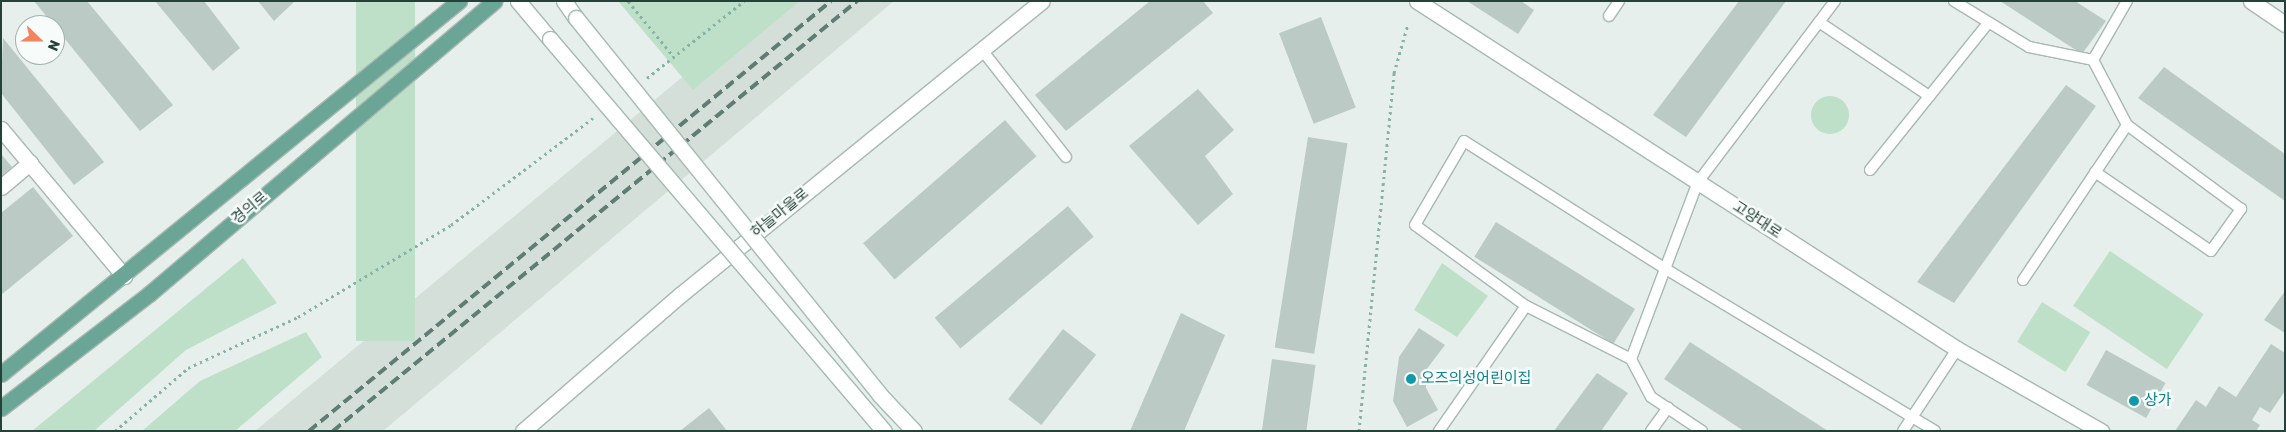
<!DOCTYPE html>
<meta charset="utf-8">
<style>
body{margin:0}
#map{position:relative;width:2286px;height:432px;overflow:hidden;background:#e6efeb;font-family:Rubik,"Noto Sans KR",sans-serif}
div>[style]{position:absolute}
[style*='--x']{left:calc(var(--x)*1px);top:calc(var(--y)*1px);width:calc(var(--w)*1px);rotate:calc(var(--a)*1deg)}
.built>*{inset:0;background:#d4dfda}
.green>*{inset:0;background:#bfe0c8;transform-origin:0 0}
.round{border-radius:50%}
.building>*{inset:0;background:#bbcac4;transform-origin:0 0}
.path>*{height:3px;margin-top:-1.5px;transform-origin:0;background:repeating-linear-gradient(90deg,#86b3a5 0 2.5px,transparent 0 6.5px)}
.roads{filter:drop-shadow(1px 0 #a8b8b2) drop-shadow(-1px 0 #a8b8b2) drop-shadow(0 1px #a8b8b2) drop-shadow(0 -1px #a8b8b2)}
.lane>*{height:10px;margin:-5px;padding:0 5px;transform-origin:5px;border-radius:5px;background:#fff}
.street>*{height:15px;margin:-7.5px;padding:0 7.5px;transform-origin:7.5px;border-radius:7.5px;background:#fff}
.secondary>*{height:15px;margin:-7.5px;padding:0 7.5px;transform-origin:7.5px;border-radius:7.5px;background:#fff}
.primary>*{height:15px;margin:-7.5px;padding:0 7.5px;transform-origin:7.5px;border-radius:7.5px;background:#6aa596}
.rail>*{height:4px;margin-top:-2px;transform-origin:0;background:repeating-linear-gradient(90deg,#5f7d75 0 10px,transparent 0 15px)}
.bridges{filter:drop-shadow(1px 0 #a4bbb3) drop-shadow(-1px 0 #a4bbb3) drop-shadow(0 1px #a4bbb3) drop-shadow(0 -1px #a4bbb3)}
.secondary-bridge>*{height:15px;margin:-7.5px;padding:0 7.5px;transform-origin:7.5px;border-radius:7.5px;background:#fff}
.dots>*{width:14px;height:14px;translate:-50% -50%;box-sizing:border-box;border:2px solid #f7fbf9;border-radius:50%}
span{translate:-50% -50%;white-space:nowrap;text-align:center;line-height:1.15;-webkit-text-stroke:5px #f7fbf9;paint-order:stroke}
.street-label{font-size:15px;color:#24423a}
.culture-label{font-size:15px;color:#0d838f}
.left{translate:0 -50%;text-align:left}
.frame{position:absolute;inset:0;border:2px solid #24423a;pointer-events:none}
.north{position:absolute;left:15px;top:15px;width:50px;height:50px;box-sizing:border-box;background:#f7fbf9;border:1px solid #a3b1ad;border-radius:50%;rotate:112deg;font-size:14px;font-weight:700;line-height:20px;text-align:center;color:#24423a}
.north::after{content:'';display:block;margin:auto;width:18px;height:22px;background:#f4845f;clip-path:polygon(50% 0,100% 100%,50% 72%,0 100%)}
</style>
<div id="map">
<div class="built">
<div style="clip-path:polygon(774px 1px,894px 1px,383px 431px,255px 431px)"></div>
</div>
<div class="green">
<div style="left:356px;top:1px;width:59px;height:340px"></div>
<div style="clip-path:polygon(618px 1px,800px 1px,693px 90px)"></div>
<div class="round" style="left:1811px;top:96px;width:38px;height:38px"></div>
<div style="left:2110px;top:251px;width:113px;height:66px;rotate:34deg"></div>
<div style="clip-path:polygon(243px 258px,277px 303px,186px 350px,94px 431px,32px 431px)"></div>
<div style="clip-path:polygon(1442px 263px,1488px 296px,1457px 337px,1414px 310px)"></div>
<div style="left:2042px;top:302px;width:57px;height:47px;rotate:32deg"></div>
<div style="clip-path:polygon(306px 332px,322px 357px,235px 431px,142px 431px,200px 381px)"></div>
</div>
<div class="building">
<div style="clip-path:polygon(34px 1px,87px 1px,173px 105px,140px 131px)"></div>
<div style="clip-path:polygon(155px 1px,204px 1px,240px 48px,213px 71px)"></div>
<div style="clip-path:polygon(258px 1px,295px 1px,274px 21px)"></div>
<div style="clip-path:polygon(1150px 1px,1203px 1px,1213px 13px,1066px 131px,1035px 95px)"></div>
<div style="clip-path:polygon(1467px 1px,1521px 1px,1534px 10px,1518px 34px)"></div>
<div style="clip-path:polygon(1739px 1px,1786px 1px,1686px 137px,1653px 115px)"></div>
<div style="clip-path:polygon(2000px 1px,2075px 1px,2106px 21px,2082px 54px)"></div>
<div style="left:1321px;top:17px;width:97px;height:45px;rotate:69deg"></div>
<div style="clip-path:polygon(3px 38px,104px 162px,74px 185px,1px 93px)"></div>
<div style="clip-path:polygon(2164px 67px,2285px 154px,2285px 201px,2138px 98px)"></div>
<div style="clip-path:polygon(2066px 85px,2096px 106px,1954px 303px,1917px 282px)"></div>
<div style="clip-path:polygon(1198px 89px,1234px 130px,1205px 156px,1233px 194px,1198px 225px,1129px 146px)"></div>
<div style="left:1005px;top:120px;width:48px;height:188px;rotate:49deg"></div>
<div style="left:1308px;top:137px;width:40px;height:213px;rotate:9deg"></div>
<div style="clip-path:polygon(1px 154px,12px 167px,1px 176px)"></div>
<div style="clip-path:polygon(33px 187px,73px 236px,1px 295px,1px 213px)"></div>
<div style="left:1068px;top:206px;width:40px;height:174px;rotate:50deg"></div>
<div style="left:1496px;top:222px;width:164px;height:41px;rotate:32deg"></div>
<div style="clip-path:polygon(2285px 291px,2285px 333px,2264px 320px)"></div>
<div style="clip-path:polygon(1181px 313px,1225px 335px,1184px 431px,1130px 431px)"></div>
<div style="clip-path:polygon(1419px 328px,1445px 345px,1426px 370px,1426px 388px,1438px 410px,1407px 427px,1393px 401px,1399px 357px)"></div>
<div style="left:1063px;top:329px;width:42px;height:89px;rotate:38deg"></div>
<div style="clip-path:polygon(1690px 342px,1828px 431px,1744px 431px,1664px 379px)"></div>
<div style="clip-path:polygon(2271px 344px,2285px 353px,2285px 391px,2270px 413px,2260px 407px,2252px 420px,2260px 425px,2256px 431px,2175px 431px,2196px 400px,2206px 407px,2219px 386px,2236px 397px)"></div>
<div style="left:2106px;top:350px;width:68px;height:40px;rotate:29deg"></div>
<div style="left:1272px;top:359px;width:44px;height:73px;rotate:8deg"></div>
<div style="clip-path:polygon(1597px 373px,1628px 393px,1601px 431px,1554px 431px)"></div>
<div style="clip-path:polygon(709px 408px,727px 431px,680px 431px)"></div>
</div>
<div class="path">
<div style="--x:628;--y:1;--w:72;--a:50.6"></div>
<div style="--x:647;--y:78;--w:124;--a:-38.4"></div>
<div style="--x:115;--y:431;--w:96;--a:-40.8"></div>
<div style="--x:188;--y:368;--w:121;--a:-24.9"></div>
<div style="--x:298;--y:317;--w:179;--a:-31"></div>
<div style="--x:451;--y:225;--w:178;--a:-37"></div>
<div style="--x:1359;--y:431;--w:360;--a:-84.4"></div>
<div style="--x:1394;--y:73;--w:51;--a:-74.1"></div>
</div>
<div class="roads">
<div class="lane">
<div style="--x:1954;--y:1;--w:88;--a:31.5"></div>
<div style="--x:2029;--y:47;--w:65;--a:11.5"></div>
<div style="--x:1609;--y:16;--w:18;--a:-56"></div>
<div style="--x:1819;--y:22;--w:133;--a:33.9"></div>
<div style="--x:982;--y:50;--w:136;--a:51.9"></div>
<div style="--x:2093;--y:60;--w:68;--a:-60"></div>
<div style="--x:1870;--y:170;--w:189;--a:-51.2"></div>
<div style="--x:2095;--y:172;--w:140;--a:34.3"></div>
<div style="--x:2211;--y:251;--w:52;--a:-54.5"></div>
<div style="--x:2241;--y:209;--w:142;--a:-143.6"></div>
<div style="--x:2023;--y:280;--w:187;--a:-56.1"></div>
<div style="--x:2127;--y:125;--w:73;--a:-117.6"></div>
<div style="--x:1631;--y:359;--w:118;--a:-153.2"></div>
<div style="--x:1526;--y:306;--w:137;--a:-143.9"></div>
<div style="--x:1415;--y:225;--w:97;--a:-59.7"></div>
<div style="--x:1464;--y:141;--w:237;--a:32.4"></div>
<div style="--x:1664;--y:268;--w:316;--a:31"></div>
<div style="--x:1439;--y:431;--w:152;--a:-55.2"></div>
<div style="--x:1651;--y:431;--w:29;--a:-54"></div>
<div style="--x:1702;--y:431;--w:61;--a:-146.3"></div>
<div style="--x:1651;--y:397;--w:43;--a:-117.8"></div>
<div style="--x:1631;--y:359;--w:189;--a:-69.3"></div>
<div style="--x:1698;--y:182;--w:227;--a:-52.9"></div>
<div style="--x:1903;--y:431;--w:98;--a:-56.6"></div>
</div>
<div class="street">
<div style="--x:1417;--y:1;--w:642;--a:32.8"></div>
<div style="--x:1957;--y:349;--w:166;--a:29.7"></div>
<div style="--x:1;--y:129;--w:192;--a:50.1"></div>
<div style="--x:1;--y:187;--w:38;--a:-40"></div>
</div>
<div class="secondary">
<div style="--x:518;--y:1;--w:50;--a:49.9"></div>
<div style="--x:564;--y:1;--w:21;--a:55"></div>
<div style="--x:2251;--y:1;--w:41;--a:34.1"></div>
<div style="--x:523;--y:431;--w:208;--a:-40.9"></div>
<div style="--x:680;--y:295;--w:466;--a:-39.1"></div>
</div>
<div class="primary">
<div style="--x:1;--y:374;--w:591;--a:-39.16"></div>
<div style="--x:1;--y:408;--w:187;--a:-37.6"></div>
<div style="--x:149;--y:294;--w:453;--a:-40.3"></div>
</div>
</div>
<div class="rail">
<div style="--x:309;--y:431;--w:676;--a:-39.48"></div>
<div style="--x:333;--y:431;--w:678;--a:-39.37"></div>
</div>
<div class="bridges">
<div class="secondary-bridge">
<div style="--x:576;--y:18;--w:483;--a:51.1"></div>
<div style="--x:879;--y:394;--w:51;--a:46.6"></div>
<div style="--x:550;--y:39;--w:515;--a:49.57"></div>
</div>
</div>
<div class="dots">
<div style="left:1411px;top:379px;background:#0f9aa8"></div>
<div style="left:2134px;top:401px;background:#0f9aa8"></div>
</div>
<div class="street-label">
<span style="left:250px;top:208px;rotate:-40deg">경의로</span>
<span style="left:780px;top:213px;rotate:-39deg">하늘마을로</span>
<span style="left:1757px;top:220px;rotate:33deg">고양대로</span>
</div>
<div class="culture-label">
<span class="left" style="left:1421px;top:379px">오즈의성어린이집</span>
<span class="left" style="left:2144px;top:401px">상가</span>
</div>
<div class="frame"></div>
<div class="north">N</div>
</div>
